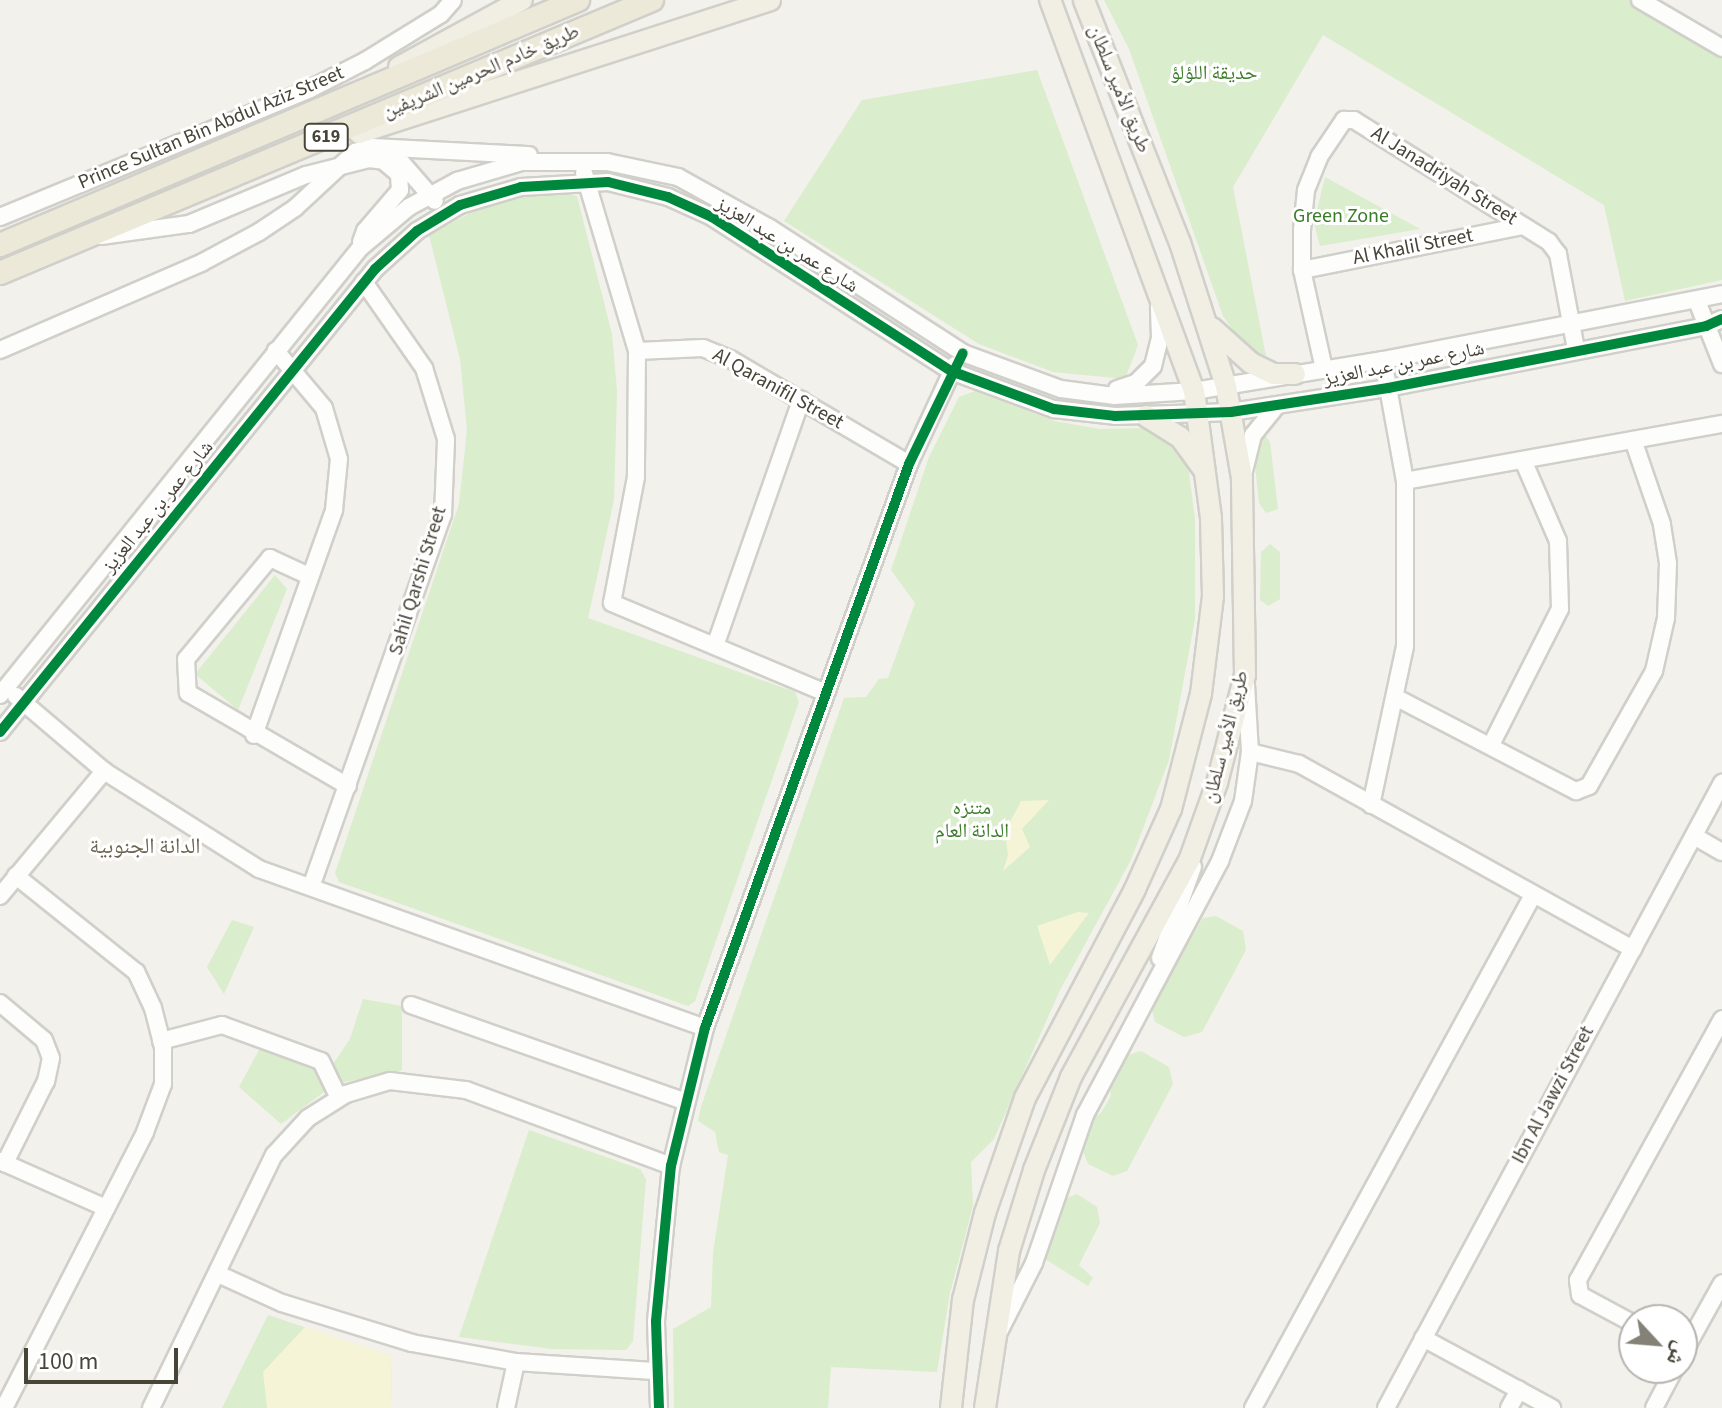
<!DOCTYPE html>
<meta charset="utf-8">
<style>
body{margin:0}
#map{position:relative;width:1722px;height:1408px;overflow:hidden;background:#f2f1ec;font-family:"Source Sans 3","Noto Naskh Arabic",sans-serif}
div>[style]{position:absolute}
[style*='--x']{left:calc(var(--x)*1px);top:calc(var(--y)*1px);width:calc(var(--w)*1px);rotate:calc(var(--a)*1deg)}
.green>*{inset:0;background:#daedcc}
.sand>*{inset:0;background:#f6f4d7}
.roads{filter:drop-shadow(2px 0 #d0cfc9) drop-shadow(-2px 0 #d0cfc9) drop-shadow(0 2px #d0cfc9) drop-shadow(0 -2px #d0cfc9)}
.minor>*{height:16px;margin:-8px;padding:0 8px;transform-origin:8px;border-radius:8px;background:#fdfdfc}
.major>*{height:20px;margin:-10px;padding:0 10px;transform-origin:10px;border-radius:10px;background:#f1efe4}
.highway>*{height:22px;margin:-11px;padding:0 11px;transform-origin:11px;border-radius:11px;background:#ede9d9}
.cycleway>*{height:10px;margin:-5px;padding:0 5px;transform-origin:5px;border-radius:5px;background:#00873e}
span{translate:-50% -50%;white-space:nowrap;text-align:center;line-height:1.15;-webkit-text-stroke:6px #fff;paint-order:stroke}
.shield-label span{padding:2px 6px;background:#fff;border:2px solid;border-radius:6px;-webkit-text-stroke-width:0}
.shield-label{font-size:18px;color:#484437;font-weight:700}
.street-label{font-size:20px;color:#484437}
.park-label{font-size:20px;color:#3b7c29}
.neighbourhood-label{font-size:22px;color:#6b644e}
.north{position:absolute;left:1618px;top:1304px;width:80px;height:80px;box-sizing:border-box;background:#fff;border:2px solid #b6b4af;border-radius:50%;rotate:116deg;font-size:22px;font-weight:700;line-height:32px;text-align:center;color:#484437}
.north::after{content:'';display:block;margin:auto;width:28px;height:36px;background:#848176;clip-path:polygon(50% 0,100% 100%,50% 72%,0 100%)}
.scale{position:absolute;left:24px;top:1348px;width:154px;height:36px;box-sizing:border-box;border:4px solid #484437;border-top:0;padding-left:10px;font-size:24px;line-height:28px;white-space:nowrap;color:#484437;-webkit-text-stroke:6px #fff;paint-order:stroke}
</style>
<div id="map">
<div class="green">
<div style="clip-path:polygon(1104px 0,1629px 0,1722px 55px,1722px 280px,1625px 301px,1604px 205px,1323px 35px,1233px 187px,1266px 356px,1245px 347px,1223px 316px,1129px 49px)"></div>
<div style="clip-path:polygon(1037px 70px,1138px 345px,1125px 379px,1053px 372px,979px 344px,784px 221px,862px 100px)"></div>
<div style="clip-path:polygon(1325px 177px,1420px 229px,1320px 246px,1314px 223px)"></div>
<div style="clip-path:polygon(551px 190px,577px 196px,612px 334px,617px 391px,614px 500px,588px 618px,795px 692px,799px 702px,695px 1001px,688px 1006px,339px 882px,335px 873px,459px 504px,467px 430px,460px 359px,429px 235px,487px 204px)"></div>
<div style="clip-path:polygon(975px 391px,1054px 421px,1100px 429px,1149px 428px,1161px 432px,1187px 458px,1195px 519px,1195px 619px,1169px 760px,1131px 860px,1060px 990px,994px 1139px,971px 1162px,973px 1206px,950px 1293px,937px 1372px,831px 1367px,828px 1408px,674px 1408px,673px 1329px,711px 1307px,713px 1253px,728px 1155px,719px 1152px,715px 1132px,698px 1121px,701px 1107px,844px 698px,866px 697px,879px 679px,888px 678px,915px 603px,891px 570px,929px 457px,959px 397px)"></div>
<div style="clip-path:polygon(1263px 433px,1270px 442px,1278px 509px,1266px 513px,1259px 503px,1255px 465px)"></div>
<div style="clip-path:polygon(1270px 544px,1280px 552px,1280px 599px,1268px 606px,1260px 600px,1261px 552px)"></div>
<div style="clip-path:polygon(275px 575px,287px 589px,238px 710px,195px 674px)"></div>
<div style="clip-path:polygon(1216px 916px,1243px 931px,1246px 950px,1202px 1032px,1184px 1037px,1155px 1022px,1151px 1005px,1203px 918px)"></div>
<div style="clip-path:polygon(232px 920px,254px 927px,224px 994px,207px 967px)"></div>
<div style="clip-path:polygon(363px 999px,402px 1006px,402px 1070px,341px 1083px,333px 1064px,350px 1039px)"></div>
<div style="clip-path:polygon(260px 1048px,315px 1064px,328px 1089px,281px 1124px,239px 1087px)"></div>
<div style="clip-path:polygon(1141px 1051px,1169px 1067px,1173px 1084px,1127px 1171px,1113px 1176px,1088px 1164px,1080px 1143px,1088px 1122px,1101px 1113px,1111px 1096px,1108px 1078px,1116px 1059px)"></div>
<div style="clip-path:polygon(529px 1130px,640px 1169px,646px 1179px,633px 1341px,626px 1350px,552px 1349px,459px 1337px)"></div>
<div style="clip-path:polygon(1077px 1194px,1097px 1207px,1100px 1223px,1079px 1265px,1093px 1278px,1088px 1286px,1042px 1257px,1062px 1200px)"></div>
<div style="clip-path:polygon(268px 1315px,392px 1356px,391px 1408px,222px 1408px)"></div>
</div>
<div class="sand">
<div style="clip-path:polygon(1049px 800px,1022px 829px,1030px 847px,1003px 871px,1008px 855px,1005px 832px,1021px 801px)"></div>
<div style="clip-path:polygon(1078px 912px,1089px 913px,1050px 965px,1037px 926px)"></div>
<div style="clip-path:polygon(305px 1327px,392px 1356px,391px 1408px,267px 1408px,263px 1372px)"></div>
</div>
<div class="roads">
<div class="minor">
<div style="--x:1640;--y:0;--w:95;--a:30.3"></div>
<div style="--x:584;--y:173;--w:186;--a:73.4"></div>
<div style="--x:637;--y:351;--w:126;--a:90.5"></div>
<div style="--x:636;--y:477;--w:128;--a:100.8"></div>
<div style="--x:612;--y:603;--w:232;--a:22.8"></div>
<div style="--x:0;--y:217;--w:335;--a:-22.4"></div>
<div style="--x:310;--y:89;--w:62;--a:-27"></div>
<div style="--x:365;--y:61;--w:89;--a:-31.7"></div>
<div style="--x:441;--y:14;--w:18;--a:-49"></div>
<div style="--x:101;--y:236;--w:89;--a:-7.8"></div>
<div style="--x:189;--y:224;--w:127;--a:-22.7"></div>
<div style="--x:306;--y:175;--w:65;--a:-14.3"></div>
<div style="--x:369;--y:159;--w:33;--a:7"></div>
<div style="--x:402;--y:163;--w:50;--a:49"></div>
<div style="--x:361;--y:242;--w:12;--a:-70"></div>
<div style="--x:365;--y:231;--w:54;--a:-49.5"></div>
<div style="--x:400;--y:190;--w:16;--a:-94"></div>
<div style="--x:399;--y:174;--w:17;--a:-140"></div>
<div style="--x:1302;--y:270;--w:225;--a:-11.3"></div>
<div style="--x:1697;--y:301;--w:68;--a:68.4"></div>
<div style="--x:0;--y:350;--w:219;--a:-23.4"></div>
<div style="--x:201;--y:263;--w:66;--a:-28.1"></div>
<div style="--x:259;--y:232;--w:43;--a:-33.7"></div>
<div style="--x:295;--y:208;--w:82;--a:-43"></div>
<div style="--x:355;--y:152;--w:17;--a:-17"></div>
<div style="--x:371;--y:147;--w:158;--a:2.9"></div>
<div style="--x:637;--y:351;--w:66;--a:-2.6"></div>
<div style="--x:703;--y:348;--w:31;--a:22"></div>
<div style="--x:732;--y:360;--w:205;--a:30.4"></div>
<div style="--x:1324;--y:369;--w:101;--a:-102.5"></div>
<div style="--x:1302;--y:270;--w:40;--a:-90"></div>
<div style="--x:1302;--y:230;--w:40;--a:-84.3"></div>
<div style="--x:1306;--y:190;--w:35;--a:-68"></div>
<div style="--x:1319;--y:157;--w:45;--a:-56"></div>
<div style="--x:1344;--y:120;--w:10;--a:0"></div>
<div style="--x:1354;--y:120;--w:230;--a:32"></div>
<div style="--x:1549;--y:242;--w:15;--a:53"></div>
<div style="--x:1558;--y:254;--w:97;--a:79.3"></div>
<div style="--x:1117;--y:389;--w:20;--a:-18"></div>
<div style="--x:1136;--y:383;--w:24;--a:-45"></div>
<div style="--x:1153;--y:366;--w:29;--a:-76"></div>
<div style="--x:1160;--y:338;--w:31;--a:-92"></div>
<div style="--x:1243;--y:475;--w:41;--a:-76"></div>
<div style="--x:1253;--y:435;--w:38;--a:-51"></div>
<div style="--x:1405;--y:481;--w:322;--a:-10.2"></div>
<div style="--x:309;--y:576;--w:43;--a:-155.2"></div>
<div style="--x:270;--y:558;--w:131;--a:129.7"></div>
<div style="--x:186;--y:659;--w:34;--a:87"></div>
<div style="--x:188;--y:693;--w:185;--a:30.2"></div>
<div style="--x:715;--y:646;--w:261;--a:-70.7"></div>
<div style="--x:0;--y:695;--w:574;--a:-51.15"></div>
<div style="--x:360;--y:248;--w:64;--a:-39.9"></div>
<div style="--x:409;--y:207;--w:55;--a:-28.4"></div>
<div style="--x:457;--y:181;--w:68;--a:-16.3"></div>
<div style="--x:522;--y:162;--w:85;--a:0"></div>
<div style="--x:607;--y:162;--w:73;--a:11.9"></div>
<div style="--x:678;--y:177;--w:105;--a:29"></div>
<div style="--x:770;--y:228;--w:230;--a:32.9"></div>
<div style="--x:963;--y:353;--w:104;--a:20.2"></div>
<div style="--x:1061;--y:389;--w:53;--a:7.5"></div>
<div style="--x:1114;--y:396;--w:80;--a:-3.6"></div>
<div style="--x:1194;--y:391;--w:192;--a:-9.3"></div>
<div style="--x:1383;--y:360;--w:345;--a:-11"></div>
<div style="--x:16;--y:696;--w:116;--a:40.4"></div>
<div style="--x:104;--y:771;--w:183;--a:32.3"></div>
<div style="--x:259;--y:869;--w:473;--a:19.6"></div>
<div style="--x:1397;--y:698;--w:202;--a:27.5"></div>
<div style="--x:1576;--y:791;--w:14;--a:-21"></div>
<div style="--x:1589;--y:786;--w:132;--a:-60.5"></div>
<div style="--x:1654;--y:671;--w:54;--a:-77.2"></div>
<div style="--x:1666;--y:618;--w:55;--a:-87.9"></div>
<div style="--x:1668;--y:563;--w:39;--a:-99"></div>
<div style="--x:1662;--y:524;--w:89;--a:-109"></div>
<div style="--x:0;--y:732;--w:596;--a:-50.99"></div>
<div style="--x:375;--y:269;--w:57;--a:-42.1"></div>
<div style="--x:417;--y:231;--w:50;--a:-31.2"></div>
<div style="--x:460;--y:205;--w:64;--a:-16.4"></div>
<div style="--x:521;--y:187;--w:87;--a:-3.3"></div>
<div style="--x:608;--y:182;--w:62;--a:14"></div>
<div style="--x:668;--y:197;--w:48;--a:24.4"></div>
<div style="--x:712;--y:217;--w:284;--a:32.8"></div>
<div style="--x:951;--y:371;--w:110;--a:20.3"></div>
<div style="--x:1054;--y:409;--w:61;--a:6.5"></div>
<div style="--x:1115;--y:416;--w:116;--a:-2"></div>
<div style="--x:1231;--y:412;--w:159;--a:-8.7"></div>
<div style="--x:1388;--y:388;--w:324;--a:-11"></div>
<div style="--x:1706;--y:326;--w:17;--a:-24"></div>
<div style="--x:254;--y:735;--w:239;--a:-70.4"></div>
<div style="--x:334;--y:510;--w:51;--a:-84.4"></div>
<div style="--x:339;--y:459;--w:53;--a:-106.4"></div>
<div style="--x:324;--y:408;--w:75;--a:-130.1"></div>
<div style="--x:1492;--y:743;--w:150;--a:-63.1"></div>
<div style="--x:1560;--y:609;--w:68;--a:-91.7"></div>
<div style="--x:1558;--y:541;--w:88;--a:-113.4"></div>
<div style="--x:1250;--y:752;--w:50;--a:13.8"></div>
<div style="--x:1299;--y:764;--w:382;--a:29"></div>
<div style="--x:1371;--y:805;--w:163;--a:-77.9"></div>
<div style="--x:1405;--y:646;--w:165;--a:-90"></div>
<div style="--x:1405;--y:481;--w:123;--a:-100.3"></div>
<div style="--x:1694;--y:836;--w:32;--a:30"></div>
<div style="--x:311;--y:887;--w:395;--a:-70.5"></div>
<div style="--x:443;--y:515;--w:76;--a:-87.7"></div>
<div style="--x:446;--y:439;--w:74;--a:-107.2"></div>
<div style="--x:424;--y:368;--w:105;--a:-124.9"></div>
<div style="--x:0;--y:896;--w:163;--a:-50.2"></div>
<div style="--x:1160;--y:958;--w:97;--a:-70.1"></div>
<div style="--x:0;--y:1003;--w:57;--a:40.1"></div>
<div style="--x:44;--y:1040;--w:19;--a:69"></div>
<div style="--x:51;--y:1058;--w:24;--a:102"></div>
<div style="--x:46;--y:1081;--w:92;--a:116.6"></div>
<div style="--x:411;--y:1005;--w:292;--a:19.4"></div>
<div style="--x:161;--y:1041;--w:63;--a:-14.7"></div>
<div style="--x:222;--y:1025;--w:105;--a:20"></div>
<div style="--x:321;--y:1061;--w:41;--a:64.1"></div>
<div style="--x:0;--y:1161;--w:116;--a:23.9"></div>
<div style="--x:218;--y:1274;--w:70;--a:24.4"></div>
<div style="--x:282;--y:1303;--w:136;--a:17.1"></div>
<div style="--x:412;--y:1343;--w:106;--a:10.4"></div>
<div style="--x:516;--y:1362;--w:138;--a:3.7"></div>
<div style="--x:1634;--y:1324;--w:61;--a:-151.8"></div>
<div style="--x:1580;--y:1295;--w:15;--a:-98"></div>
<div style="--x:1578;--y:1280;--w:298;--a:-61.1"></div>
<div style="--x:1000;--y:1330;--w:75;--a:-63.1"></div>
<div style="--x:1034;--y:1263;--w:157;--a:-71"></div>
<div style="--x:1085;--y:1115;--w:288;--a:-62"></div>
<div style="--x:1220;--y:861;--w:64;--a:-69"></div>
<div style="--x:1243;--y:801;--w:49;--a:-81.9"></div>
<div style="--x:1250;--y:752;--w:67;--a:-93.4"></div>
<div style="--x:1423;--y:1338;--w:147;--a:28.5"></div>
<div style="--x:1682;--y:1355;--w:82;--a:-60.9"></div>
<div style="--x:4;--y:1408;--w:310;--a:-62.9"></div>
<div style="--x:145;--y:1132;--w:51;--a:-69.4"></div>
<div style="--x:163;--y:1084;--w:37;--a:-90"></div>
<div style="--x:163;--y:1047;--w:40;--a:-104.4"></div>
<div style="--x:153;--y:1008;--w:40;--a:-115"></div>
<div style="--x:136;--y:972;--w:154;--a:-141.3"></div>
<div style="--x:151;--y:1408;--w:281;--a:-64.1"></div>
<div style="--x:274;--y:1155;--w:50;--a:-47.4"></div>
<div style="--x:308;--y:1118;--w:45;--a:-32.3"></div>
<div style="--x:346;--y:1094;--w:46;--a:-16.5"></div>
<div style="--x:390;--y:1081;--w:77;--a:6.8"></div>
<div style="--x:466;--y:1090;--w:219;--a:20.3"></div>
<div style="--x:506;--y:1408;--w:47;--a:-77.7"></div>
<div style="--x:659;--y:1408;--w:87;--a:-92"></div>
<div style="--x:656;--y:1321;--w:156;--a:-84.5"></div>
<div style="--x:671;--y:1166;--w:142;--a:-76.2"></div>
<div style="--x:705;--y:1028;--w:600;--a:-70.11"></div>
<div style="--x:909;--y:464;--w:109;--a:-65.1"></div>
<div style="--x:1253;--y:1408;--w:584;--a:-61.37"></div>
<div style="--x:1386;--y:1408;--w:710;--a:-61.74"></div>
<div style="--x:1509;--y:1408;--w:21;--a:-61"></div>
<div style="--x:1654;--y:1408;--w:45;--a:-62.3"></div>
</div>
<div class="major">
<div style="--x:399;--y:67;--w:140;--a:-28.6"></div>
<div style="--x:359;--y:133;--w:432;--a:-17.9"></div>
<div style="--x:1212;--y:328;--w:52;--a:41.9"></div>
<div style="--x:1251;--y:363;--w:25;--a:26"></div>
<div style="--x:1274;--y:374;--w:21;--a:0"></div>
<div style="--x:1146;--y:416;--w:40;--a:32"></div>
<div style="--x:1180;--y:437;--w:39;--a:54"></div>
<div style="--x:951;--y:1408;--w:109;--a:-83.7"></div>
<div style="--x:963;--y:1300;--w:90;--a:-75.8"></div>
<div style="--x:985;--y:1213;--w:122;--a:-70.8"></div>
<div style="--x:1025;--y:1098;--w:236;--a:-62.2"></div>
<div style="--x:1135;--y:889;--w:88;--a:-65.8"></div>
<div style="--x:1171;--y:809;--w:119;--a:-75.4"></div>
<div style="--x:1201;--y:694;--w:99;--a:-83"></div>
<div style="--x:1213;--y:596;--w:78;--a:-91.5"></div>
<div style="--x:1211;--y:518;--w:128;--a:-97.6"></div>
<div style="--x:1194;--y:391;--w:417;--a:-110.2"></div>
<div style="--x:985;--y:1408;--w:159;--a:-81.3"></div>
<div style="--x:1009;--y:1251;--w:85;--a:-72.8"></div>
<div style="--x:1034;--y:1170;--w:100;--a:-68.3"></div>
<div style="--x:1071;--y:1077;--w:246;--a:-61.4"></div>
<div style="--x:1189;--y:861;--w:83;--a:-70.3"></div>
<div style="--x:1217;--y:783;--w:112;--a:-75.5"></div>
<div style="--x:1245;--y:675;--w:197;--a:-90.9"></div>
<div style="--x:1242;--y:478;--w:93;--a:-99.9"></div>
<div style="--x:1226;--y:386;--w:150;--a:-107.8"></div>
<div style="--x:1180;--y:243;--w:261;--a:-111.6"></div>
</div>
<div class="highway">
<div style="--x:0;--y:245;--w:628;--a:-22.97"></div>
<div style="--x:0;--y:273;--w:707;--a:-22.72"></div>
</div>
</div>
<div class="cycleway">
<div style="--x:0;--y:732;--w:596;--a:-50.99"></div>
<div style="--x:375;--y:269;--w:57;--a:-42.1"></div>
<div style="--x:417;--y:231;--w:50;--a:-31.2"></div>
<div style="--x:460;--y:205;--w:64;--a:-16.4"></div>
<div style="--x:521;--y:187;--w:87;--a:-3.3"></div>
<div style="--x:608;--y:182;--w:62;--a:14"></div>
<div style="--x:668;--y:197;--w:48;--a:24.4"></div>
<div style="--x:712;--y:217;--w:284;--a:32.8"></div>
<div style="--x:951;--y:371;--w:110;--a:20.3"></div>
<div style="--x:1054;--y:409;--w:61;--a:6.5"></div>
<div style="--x:1115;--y:416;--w:116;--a:-2"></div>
<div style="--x:1231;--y:412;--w:159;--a:-8.7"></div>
<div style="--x:1388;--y:388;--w:324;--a:-11"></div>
<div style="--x:1706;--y:326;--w:17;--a:-24"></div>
<div style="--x:659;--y:1408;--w:87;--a:-92"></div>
<div style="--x:656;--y:1321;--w:156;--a:-84.5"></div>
<div style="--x:671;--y:1166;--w:142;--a:-76.2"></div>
<div style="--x:705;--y:1028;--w:600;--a:-70.11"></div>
<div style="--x:909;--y:464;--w:123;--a:-64.1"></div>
</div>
<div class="shield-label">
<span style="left:326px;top:137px">619</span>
</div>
<div class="street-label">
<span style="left:481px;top:72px;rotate:-23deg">طريق خادم الحرمين الشريفين</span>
<span style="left:1119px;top:89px;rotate:68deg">طريق الأمير سلطان</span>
<span style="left:211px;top:128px;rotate:-23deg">Prince Sultan Bin Abdul Aziz Street</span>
<span style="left:1444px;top:176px;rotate:32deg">Al Janadriyah Street</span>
<span style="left:787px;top:245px;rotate:32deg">شارع عمر بن عبد العزيز</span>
<span style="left:1413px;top:247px;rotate:-11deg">Al Khalil Street</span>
<span style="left:1404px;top:364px;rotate:-11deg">شارع عمر بن عبد العزيز</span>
<span style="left:778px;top:389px;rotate:29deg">Al Qaranifil Street</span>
<span style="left:158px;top:507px;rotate:-51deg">شارع عمر بن عبد العزيز</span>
<span style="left:418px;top:581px;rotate:-73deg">Sahil Qarshi Street</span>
<span style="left:1226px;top:737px;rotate:-76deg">طريق الأمير سلطان</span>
<span style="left:1553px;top:1095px;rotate:-62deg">Ibn Al Jawzi Street</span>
</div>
<div class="park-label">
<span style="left:1214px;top:73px">حديقة اللؤلؤ</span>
<span style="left:1341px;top:216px">Green Zone</span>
<span style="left:972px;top:820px">متنزه<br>الدانة العام</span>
</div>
<div class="neighbourhood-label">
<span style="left:145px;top:847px">الدانة الجنوبية</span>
</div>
<div class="north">ش</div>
<div class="scale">100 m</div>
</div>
